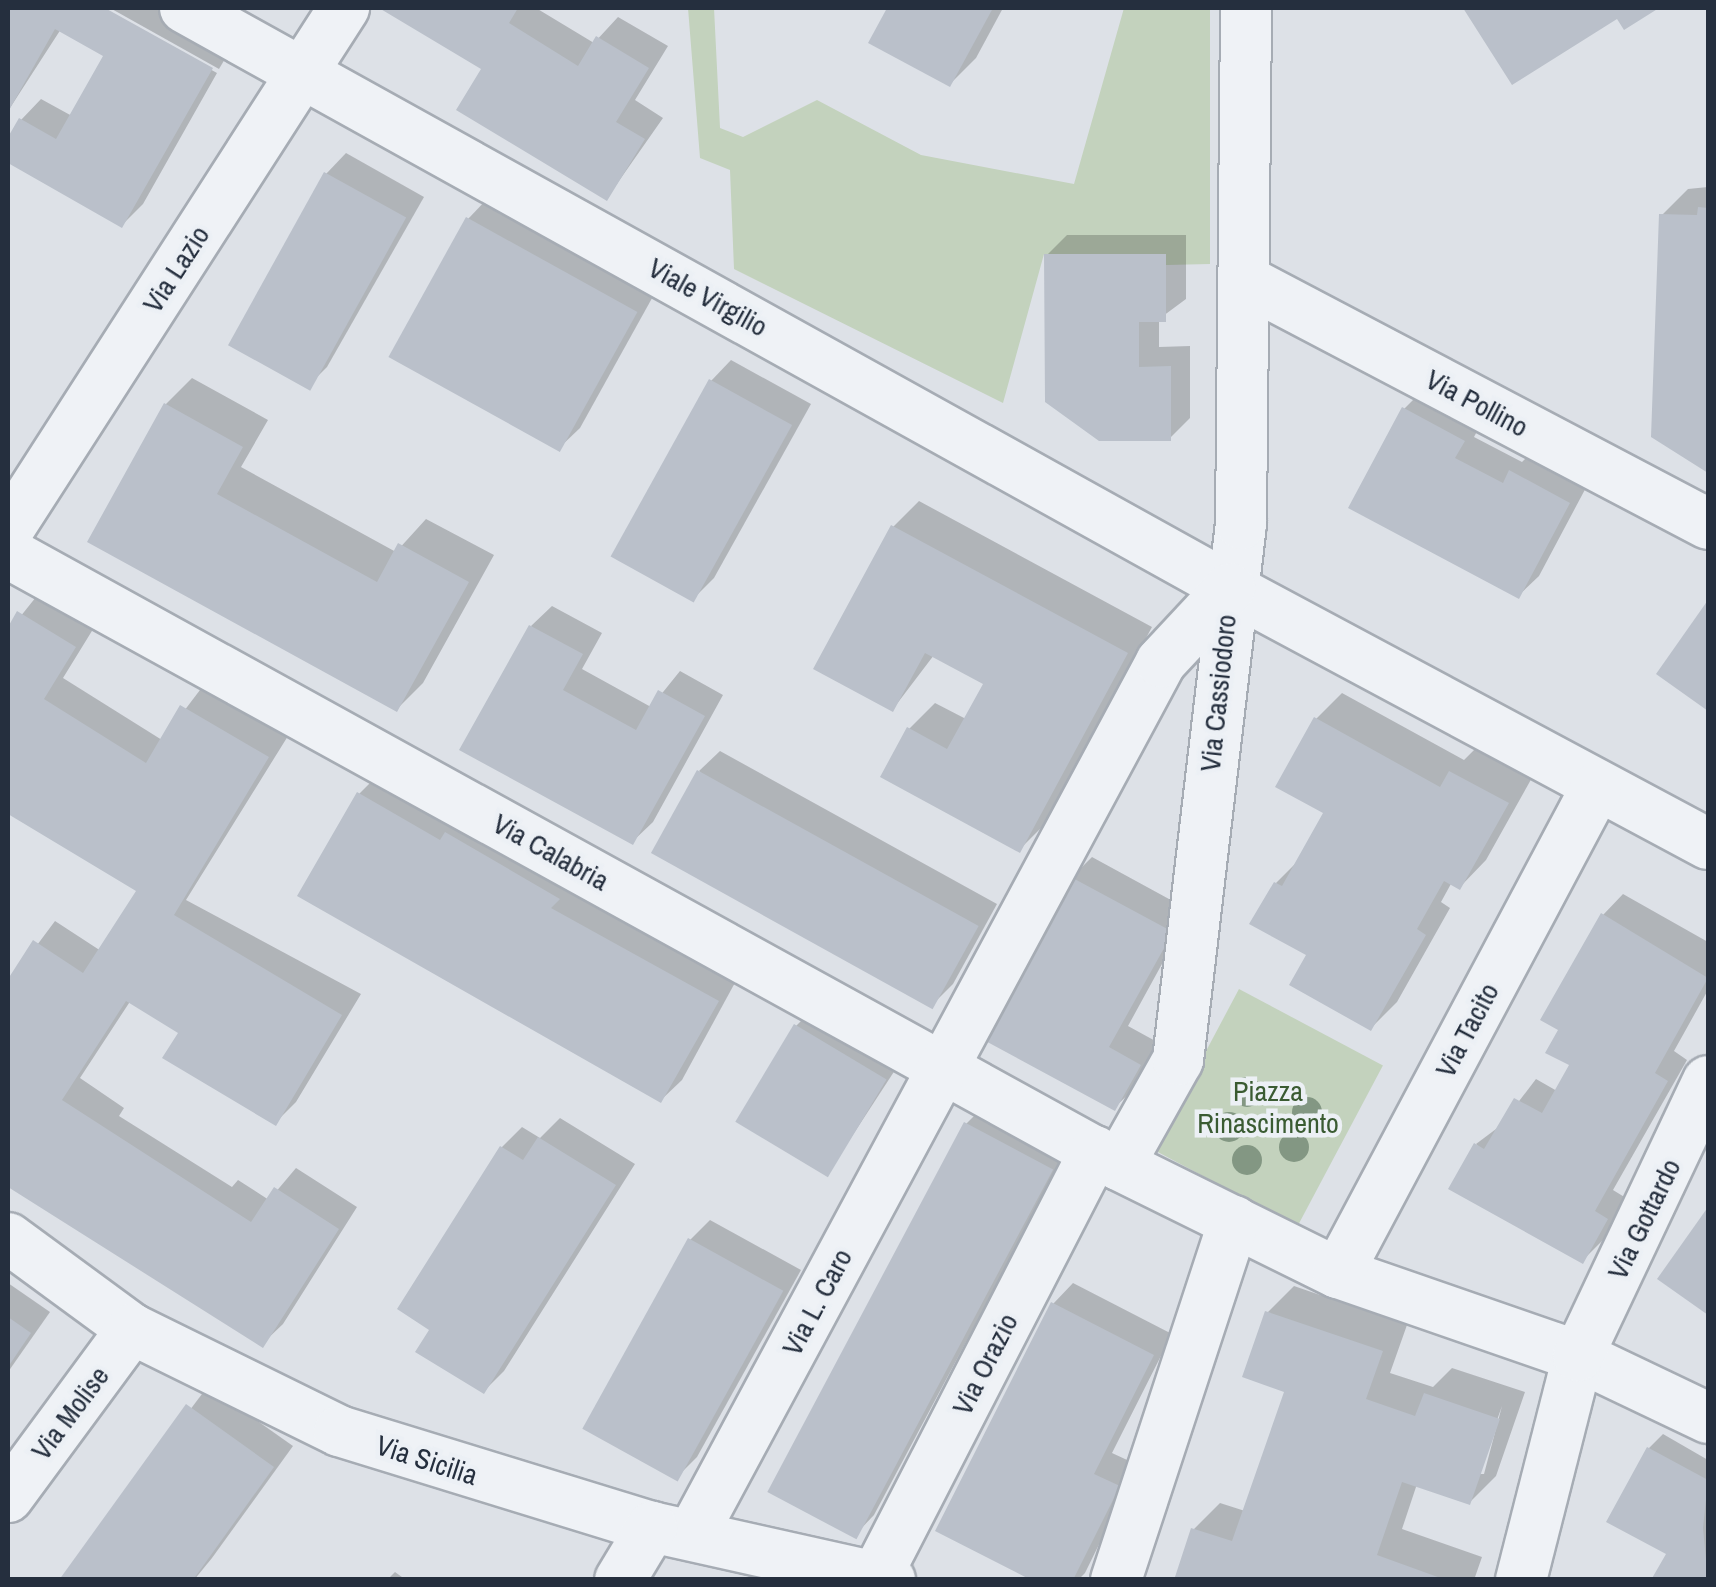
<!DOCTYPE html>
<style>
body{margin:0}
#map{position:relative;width:1716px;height:1587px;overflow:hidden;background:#dde1e7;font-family:"Archivo Narrow",sans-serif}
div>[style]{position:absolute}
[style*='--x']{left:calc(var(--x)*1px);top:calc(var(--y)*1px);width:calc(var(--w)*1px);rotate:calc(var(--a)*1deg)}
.green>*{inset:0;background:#c3d2bd;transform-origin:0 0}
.shadow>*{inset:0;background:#0003}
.building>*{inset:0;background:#bac0ca;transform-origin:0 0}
.roads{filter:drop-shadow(2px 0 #a6acb4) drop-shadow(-2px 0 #a6acb4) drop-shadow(0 2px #a6acb4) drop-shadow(0 -2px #a6acb4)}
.street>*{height:50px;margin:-25px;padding:0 25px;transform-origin:25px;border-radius:25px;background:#eff2f6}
.trees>*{width:30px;height:30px;margin:-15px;border-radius:50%;background:#839783}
span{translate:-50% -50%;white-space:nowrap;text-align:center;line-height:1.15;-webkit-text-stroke:9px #ecf0f5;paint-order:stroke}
.street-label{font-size:28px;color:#252f3e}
.park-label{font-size:28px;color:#3a5b32}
.frame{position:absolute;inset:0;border:10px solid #252f3e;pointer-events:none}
</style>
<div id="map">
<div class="green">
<div style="clip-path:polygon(688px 8px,714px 8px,720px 128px,743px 137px,817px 100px,921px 155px,1074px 184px,1124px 8px,1210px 8px,1210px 264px,1166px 265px,1166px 254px,1044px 254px,1003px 403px,734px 269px,730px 170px,700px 158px)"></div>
<div style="left:1239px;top:989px;width:163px;height:182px;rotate:28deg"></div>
</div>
<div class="shadow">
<div style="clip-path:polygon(8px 8px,100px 8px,217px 73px,143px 204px,122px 225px,8px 160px,8px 142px,21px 120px,41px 99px,72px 116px,106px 55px,61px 29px,8px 111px)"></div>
<div style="clip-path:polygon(110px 8px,161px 8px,232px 47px,219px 69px)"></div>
<div style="clip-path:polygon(384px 8px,536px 8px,594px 43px,618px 17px,668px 46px,635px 100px,663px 118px,607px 198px,484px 69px)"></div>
<div style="clip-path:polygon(890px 8px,1003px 8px,976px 58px,950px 84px,871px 42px)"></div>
<div style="clip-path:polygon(1466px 8px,1654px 8px,1625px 26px,1618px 15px,1513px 81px)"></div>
<div style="clip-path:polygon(346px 153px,424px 197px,327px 367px,307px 387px,326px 174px)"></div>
<div style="clip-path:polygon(1708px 187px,1708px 470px,1654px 436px,1661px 216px,1688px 189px)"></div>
<div style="clip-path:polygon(488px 198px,656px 291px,580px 428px,559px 448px,468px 219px)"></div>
<div style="clip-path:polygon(1067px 235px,1186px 235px,1186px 299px,1159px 319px,1159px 347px,1190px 346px,1190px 418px,1170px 438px,1047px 255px)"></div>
<div style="clip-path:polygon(731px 360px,811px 404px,714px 578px,693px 599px,711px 381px)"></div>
<div style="clip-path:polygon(192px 378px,268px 420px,241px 467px,396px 552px,426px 519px,494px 555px,423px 683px,397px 709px,90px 541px,166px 404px)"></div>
<div style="clip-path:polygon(1425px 388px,1483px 420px,1474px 437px,1522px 462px,1532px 452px,1589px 482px,1539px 576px,1518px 596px,1404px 409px)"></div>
<div style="clip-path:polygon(919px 501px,1152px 627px,1046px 823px,1019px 850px,909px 729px,935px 703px,966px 719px,986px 683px,934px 655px,893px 709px,893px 527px)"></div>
<div style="clip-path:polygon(40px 592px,95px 626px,63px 678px,162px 740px,203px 686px,288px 736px,186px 900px,361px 994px,296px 1102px,275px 1123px,181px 1032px,131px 1000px,80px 1078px,124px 1108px,119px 1116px,232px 1187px,238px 1180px,269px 1200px,296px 1168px,357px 1207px,283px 1324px,262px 1344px,8px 1184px,8px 984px,55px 921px,101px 951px,139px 891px,8px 811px,8px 632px)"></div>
<div style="clip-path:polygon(1708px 604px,1708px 708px,1659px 674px)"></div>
<div style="clip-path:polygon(552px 606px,602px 633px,582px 669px,651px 707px,680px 671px,723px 695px,653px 822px,632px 842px,531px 626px)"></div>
<div style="clip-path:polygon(1342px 693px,1464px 760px,1478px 746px,1533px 776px,1486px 860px,1460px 887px,1452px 882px,1441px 902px,1450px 908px,1397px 1002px,1371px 1028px,1309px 954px,1276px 883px,1300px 859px,1326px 812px,1316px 719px)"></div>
<div style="clip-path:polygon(720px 751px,997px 904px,953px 984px,932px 1005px,699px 771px)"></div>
<div style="clip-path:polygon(373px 780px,737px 979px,682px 1080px,661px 1100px,359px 794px)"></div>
<div style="clip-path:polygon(1092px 857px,1191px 911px,1128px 1026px,1159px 1043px,1135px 1088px,1114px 1108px,1071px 878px)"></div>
<div style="clip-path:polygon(1623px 894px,1708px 942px,1708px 990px,1674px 1051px,1687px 1060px,1613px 1190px,1626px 1198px,1603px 1240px,1582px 1261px,1476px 1144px,1500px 1126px,1536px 1079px,1557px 1091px,1572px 1064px,1561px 1029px,1603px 915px)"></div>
<div style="clip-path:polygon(810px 1012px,899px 1064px,828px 1173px,796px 1026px)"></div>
<div style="clip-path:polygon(980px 1110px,1065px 1156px,874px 1515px,854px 1536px,966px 1124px)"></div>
<div style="clip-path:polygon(560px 1118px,635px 1164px,504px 1371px,484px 1391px,433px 1329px,502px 1147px,522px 1127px,540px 1138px)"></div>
<div style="clip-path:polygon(1708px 1211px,1708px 1312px,1661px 1278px)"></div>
<div style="clip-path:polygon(710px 1220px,801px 1270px,697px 1457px,676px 1478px,690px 1240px)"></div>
<div style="clip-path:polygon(8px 1283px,50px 1312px,8px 1372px)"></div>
<div style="clip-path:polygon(1073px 1283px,1172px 1334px,1112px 1453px,1138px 1465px,1085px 1573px,1078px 1580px,1037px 1580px,1053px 1304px)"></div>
<div style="clip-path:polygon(evenodd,1294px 1286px,1407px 1325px,1390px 1373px,1433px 1387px,1452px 1368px,1525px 1392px,1496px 1476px,1470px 1502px,1417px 1484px,1402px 1529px,1482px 1557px,1474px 1580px,1176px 1580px,1194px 1529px,1220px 1503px,1245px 1511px,1287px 1390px,1268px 1312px,1294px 1286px,1502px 1406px,1484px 1474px,1478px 1474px,1502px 1406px)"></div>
<div style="clip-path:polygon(208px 1386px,293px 1446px,212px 1558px,194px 1580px,62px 1580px)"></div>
<div style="clip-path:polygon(1663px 1434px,1708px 1460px,1708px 1580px,1654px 1580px,1669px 1553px,1649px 1448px)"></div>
<div style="clip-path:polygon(395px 1572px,406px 1580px,387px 1580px)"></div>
</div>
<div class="building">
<div style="clip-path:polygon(8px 8px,105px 8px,213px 68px,122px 228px,8px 163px,8px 137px,19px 118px,56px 139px,103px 56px,55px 29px,8px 112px)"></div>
<div style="clip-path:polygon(379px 8px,518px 8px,509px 23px,578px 66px,596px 36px,649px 68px,616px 122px,645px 139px,607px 201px,456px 110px,481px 69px)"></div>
<div style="clip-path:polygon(887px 8px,993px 8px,950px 87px,868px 43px)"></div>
<div style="clip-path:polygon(1463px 8px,1659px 8px,1624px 30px,1617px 19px,1512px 85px)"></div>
<div style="left:324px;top:172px;width:94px;height:198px;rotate:29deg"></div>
<div style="clip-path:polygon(1698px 207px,1708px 208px,1708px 473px,1651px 437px,1659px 214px,1697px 215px)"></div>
<div style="left:466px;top:217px;width:196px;height:160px;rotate:29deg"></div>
<div style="clip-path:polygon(1044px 254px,1166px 254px,1166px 322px,1139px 322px,1139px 367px,1171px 366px,1171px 441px,1099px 441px,1045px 402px)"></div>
<div style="left:709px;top:379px;width:95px;height:203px;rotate:29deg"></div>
<div style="clip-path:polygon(164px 403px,243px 447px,217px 494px,377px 582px,398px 543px,469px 582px,397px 712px,87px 542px)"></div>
<div style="clip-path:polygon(1402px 407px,1465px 441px,1455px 458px,1503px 483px,1509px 470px,1570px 503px,1519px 599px,1348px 508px)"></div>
<div style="clip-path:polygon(891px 525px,1128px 653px,1020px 853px,880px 777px,907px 727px,947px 749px,983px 684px,925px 653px,893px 712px,813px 669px)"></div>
<div style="clip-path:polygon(1708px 600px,1708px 711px,1656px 674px)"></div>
<div style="clip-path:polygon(17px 611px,76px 647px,44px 699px,146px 763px,180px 705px,269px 757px,174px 915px,342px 1015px,276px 1126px,162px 1058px,178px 1033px,126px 1001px,62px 1100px,251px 1222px,274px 1187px,339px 1229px,263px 1348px,8px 1187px,8px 979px,33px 940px,83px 973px,136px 891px,8px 814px,8px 627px)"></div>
<div style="clip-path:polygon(529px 625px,583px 654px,563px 690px,636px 730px,658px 690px,705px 716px,633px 845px,459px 750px)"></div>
<div style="clip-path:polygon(1314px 717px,1440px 787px,1449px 771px,1509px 803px,1460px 890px,1444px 881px,1417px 929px,1426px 935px,1371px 1031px,1289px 985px,1306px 955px,1249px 924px,1274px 882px,1282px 886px,1323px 813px,1275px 787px)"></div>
<div style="left:697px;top:770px;width:322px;height:95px;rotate:29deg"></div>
<div style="clip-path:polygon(357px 792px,440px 840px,445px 832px,560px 899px,551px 908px,719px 1001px,661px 1103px,297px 896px)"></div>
<div style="clip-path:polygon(1069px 876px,1173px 932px,1109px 1047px,1141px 1065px,1115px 1111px,980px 1038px)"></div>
<div style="clip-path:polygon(1601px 913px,1708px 978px,1655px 1073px,1668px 1081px,1595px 1211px,1608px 1219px,1583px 1264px,1448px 1189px,1474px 1143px,1484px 1149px,1514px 1098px,1542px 1113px,1569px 1065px,1545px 1053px,1558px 1030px,1540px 1020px)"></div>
<div style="left:794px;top:1024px;width:108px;height:114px;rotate:31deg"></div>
<div style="left:964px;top:1122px;width:101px;height:419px;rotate:28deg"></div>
<div style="clip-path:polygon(538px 1137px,616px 1185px,484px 1394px,415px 1352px,429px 1330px,397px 1309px,500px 1146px,523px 1160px)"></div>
<div style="clip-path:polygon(1708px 1207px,1708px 1315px,1657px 1279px)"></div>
<div style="left:688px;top:1238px;width:109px;height:218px;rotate:29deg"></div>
<div style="clip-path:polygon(1051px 1302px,1154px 1355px,1094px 1474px,1120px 1486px,1073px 1580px,1031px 1580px,935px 1531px)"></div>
<div style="clip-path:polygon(1265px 1311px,1383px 1351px,1366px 1399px,1415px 1416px,1424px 1393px,1500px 1419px,1470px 1505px,1402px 1482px,1377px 1555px,1446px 1580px,1174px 1580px,1191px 1528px,1232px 1541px,1284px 1392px,1242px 1377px)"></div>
<div style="clip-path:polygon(8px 1317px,31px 1333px,8px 1367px)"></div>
<div style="clip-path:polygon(186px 1404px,274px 1467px,193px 1580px,59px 1580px)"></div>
<div style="clip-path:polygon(1647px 1447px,1708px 1480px,1703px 1528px,1708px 1580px,1651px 1580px,1666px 1554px,1606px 1522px)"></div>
</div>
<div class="roads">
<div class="street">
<div style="--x:185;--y:8;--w:1195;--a:29.03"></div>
<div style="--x:1230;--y:588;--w:542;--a:28.17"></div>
<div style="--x:1246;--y:281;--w:522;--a:27.74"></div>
<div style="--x:8;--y:530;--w:621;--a:-57.23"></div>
<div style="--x:8;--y:553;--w:1268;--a:28.85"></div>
<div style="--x:1119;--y:1165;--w:244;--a:26.3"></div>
<div style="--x:1338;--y:1273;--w:254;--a:19.1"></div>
<div style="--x:1578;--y:1356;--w:144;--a:25.5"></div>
<div style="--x:1119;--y:1165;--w:120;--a:-60.7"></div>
<div style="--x:1178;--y:1060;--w:540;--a:-83.3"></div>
<div style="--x:1241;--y:524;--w:516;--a:-89.44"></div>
<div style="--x:8;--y:1238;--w:154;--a:36.3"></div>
<div style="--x:132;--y:1329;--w:231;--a:26.2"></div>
<div style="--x:339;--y:1431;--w:327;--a:17.1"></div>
<div style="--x:652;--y:1527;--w:244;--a:12.6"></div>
<div style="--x:1338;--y:1273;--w:549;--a:-61.99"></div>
<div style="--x:8;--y:1497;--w:209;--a:-53.6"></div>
<div style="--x:692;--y:1535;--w:991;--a:-61.75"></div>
<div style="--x:1161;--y:662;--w:101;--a:-47"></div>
<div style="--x:876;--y:1577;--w:479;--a:-62.8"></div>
<div style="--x:620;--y:1580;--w:62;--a:-58.9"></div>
<div style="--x:1116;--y:1580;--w:378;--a:-71.8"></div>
<div style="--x:1521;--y:1580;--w:231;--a:-75.7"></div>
<div style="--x:1578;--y:1356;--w:304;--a:-64.7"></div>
</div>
</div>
<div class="trees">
<div style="left:1247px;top:1092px"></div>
<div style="left:1307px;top:1112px"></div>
<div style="left:1229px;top:1127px"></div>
<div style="left:1294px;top:1147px"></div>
<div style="left:1247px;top:1160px"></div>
</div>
<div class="street-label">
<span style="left:176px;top:269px;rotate:-57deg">Via Lazio</span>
<span style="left:708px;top:297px;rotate:29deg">Viale Virgilio</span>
<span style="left:1477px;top:403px;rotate:28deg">Via Pollino</span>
<span style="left:1218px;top:693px;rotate:-84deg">Via Cassiodoro</span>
<span style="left:551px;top:852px;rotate:29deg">Via Calabria</span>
<span style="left:1467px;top:1030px;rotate:-62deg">Via Tacito</span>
<span style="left:1644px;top:1219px;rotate:-64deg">Via Gottardo</span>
<span style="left:817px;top:1302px;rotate:-62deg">Via L. Caro</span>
<span style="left:985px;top:1364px;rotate:-63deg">Via Orazio</span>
<span style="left:70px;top:1413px;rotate:-53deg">Via Molise</span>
<span style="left:427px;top:1460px;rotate:18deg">Via Sicilia</span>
</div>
<div class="park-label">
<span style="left:1268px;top:1107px">Piazza<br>Rinascimento</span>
</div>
<div class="frame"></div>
</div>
